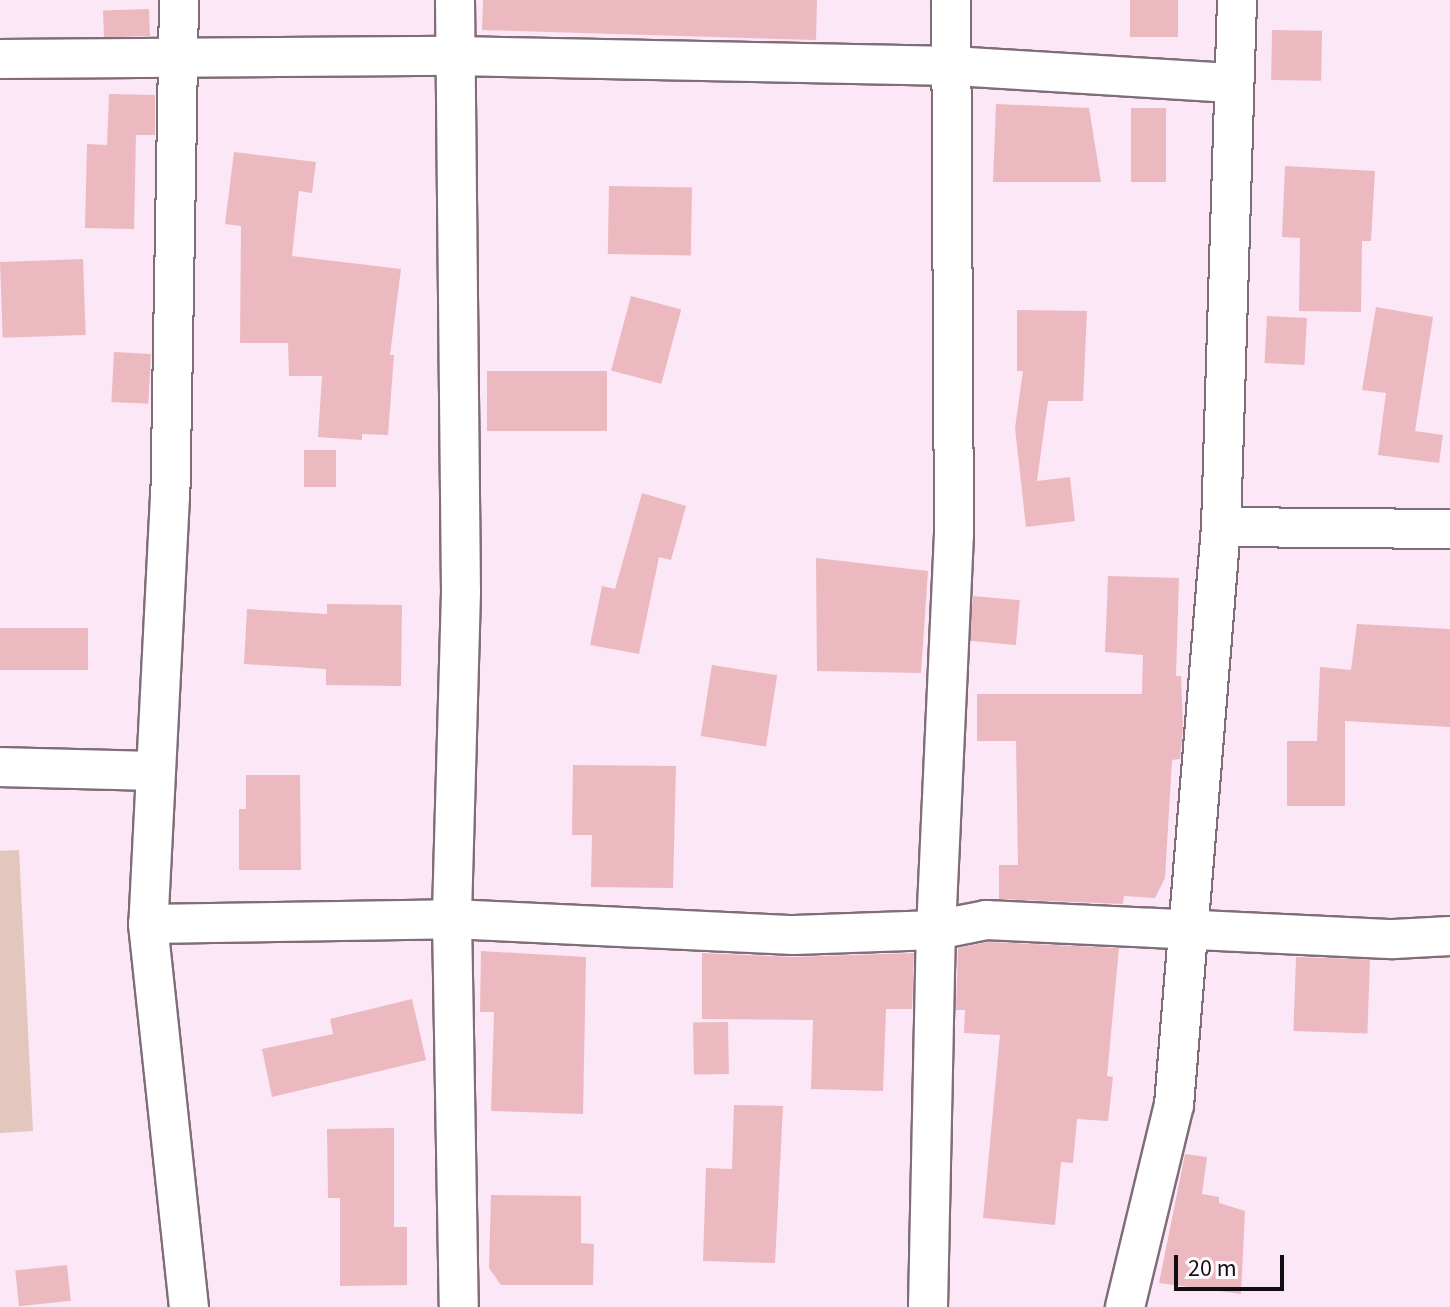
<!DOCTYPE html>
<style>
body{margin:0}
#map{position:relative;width:1450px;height:1307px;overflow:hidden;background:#fbe7f5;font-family:"Source Sans 3",sans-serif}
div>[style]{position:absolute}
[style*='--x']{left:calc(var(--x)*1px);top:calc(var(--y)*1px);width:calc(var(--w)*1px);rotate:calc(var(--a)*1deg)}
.green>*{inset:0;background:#e3c6bc}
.building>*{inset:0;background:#ecb9c1;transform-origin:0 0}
.roads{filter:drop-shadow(2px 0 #7f6d7a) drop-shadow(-2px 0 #7f6d7a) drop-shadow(0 2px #7f6d7a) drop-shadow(0 -2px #7f6d7a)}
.minor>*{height:38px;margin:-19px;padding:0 19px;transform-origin:19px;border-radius:19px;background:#fff}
span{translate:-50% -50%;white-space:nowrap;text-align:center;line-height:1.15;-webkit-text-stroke:6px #fef9fc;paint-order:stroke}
.scale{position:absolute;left:1174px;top:1255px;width:110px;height:36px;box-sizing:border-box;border:4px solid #130d12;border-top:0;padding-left:10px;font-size:24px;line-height:28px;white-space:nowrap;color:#130d12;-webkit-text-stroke:6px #fef9fc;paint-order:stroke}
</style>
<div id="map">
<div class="green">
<div style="clip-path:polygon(19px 850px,33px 1131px,0 1133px,0 851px)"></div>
</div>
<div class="building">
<div style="clip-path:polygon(483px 0,817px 0,816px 40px,482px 30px)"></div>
<div style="left:1130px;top:0;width:48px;height:37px"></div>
<div style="left:149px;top:9px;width:27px;height:46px;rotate:88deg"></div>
<div style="left:1272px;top:30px;width:50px;height:50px;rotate:1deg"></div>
<div style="clip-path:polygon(109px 94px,155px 95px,155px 135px,136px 135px,134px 229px,85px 228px,87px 144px,107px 145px)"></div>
<div style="clip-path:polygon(996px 104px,1089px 108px,1101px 182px,993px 182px)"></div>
<div style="left:1131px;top:108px;width:35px;height:74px"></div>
<div style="clip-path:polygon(234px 152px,316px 162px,312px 193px,299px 191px,292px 256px,401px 269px,390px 355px,394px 355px,388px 435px,362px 434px,362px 440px,318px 437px,322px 376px,289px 376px,288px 343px,240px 343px,241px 226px,225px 224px)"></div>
<div style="clip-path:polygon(1285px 166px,1375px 171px,1371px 241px,1362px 241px,1361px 312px,1299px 311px,1300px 238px,1282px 237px)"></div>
<div style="left:609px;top:186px;width:83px;height:68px;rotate:1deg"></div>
<div style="left:83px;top:259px;width:76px;height:83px;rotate:88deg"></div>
<div style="left:631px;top:296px;width:52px;height:77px;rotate:15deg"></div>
<div style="clip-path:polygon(1376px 307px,1433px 317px,1415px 431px,1443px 435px,1439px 463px,1378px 455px,1386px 393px,1362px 390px)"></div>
<div style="clip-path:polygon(1017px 310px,1087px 311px,1083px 401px,1048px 401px,1037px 481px,1070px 477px,1075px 521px,1026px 527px,1015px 428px,1023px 371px,1017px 371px)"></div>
<div style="left:1267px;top:316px;width:40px;height:47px;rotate:3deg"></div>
<div style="left:114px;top:352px;width:37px;height:50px;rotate:3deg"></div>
<div style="left:487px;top:371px;width:120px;height:60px"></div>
<div style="left:304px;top:450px;width:32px;height:37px"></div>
<div style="clip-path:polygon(642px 493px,686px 506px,671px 560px,659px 557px,639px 654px,590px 645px,602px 586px,615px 589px)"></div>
<div style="clip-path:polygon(816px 558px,928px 571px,921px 673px,817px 671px)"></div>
<div style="clip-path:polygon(1108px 576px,1179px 578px,1176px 676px,1181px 676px,1183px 727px,1180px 759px,1172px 760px,1165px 878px,1155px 898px,1124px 896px,1123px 904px,999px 899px,999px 865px,1018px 865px,1016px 741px,977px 741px,977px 694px,1142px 694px,1143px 655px,1105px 652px)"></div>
<div style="left:973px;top:596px;width:47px;height:45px;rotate:5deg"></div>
<div style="clip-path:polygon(327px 604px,402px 605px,401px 686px,326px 685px,326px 669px,244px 664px,247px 609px,327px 614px)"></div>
<div style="clip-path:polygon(1357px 624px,1450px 629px,1450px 727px,1345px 721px,1345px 806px,1287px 806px,1287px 741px,1317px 741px,1320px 667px,1351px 670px)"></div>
<div style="left:0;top:628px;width:88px;height:42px"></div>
<div style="left:712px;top:665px;width:66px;height:72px;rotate:9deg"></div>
<div style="clip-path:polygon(573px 765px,676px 766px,673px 888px,591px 887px,592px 835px,572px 835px)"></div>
<div style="clip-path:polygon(246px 775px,300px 775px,301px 870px,239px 870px,239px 809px,246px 809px)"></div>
<div style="clip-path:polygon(988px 942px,1119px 948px,1107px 1076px,1113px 1077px,1108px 1121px,1077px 1119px,1073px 1163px,1061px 1162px,1055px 1225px,983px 1218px,1000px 1035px,964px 1033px,965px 1010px,956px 1010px,958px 948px)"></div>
<div style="clip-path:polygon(481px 951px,586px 957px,583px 1114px,491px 1111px,494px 1012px,480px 1012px)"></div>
<div style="clip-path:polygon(702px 953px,793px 957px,914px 953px,912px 1009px,886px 1009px,883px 1091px,811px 1089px,813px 1020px,702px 1019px)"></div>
<div style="left:1296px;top:957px;width:74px;height:74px;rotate:2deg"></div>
<div style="clip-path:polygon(412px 999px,426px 1060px,272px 1097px,262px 1049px,333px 1034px,330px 1019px)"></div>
<div style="left:728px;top:1022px;width:52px;height:35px;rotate:89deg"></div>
<div style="clip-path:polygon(734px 1105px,783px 1106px,775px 1263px,703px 1261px,706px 1168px,732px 1169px)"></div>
<div style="clip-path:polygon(394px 1128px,394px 1227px,407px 1227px,407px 1285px,340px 1286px,340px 1198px,328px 1198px,327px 1129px)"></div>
<div style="clip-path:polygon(1185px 1154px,1207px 1157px,1202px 1194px,1219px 1197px,1219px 1203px,1245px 1211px,1241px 1294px,1159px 1283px)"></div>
<div style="clip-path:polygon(491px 1195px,581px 1196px,581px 1243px,594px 1244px,593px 1285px,501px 1285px,489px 1268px)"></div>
<div style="left:67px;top:1265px;width:36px;height:52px;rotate:84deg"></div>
</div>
<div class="roads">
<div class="minor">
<div style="--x:179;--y:0;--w:496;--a:91"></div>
<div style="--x:170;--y:496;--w:429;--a:92.9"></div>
<div style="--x:148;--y:924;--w:385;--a:83.9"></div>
<div style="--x:455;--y:0;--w:592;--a:89.42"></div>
<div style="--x:461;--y:592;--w:327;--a:91.6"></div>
<div style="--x:452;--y:919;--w:388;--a:89"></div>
<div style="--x:0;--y:59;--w:453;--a:-0.4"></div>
<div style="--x:453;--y:56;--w:501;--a:1.14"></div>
<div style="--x:954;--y:66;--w:279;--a:3.5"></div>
<div style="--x:1221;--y:527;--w:229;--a:0.5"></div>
<div style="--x:0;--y:767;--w:155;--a:1.5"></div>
<div style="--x:148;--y:924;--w:304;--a:-0.9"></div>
<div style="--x:452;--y:919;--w:342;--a:2.7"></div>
<div style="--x:794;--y:935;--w:142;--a:-2"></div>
<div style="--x:936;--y:930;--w:51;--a:-11.3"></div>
<div style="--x:986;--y:920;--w:408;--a:2.7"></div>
<div style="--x:1394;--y:939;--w:56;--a:-3.1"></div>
<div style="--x:928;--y:1307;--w:377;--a:-88.8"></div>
<div style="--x:936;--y:930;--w:395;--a:-87.4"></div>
<div style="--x:954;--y:535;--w:535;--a:-90.32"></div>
<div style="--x:1125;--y:1307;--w:208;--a:-76.4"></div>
<div style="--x:1174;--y:1105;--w:580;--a:-85.35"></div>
<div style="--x:1221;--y:527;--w:527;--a:-88.26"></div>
</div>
</div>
<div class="scale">20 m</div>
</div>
